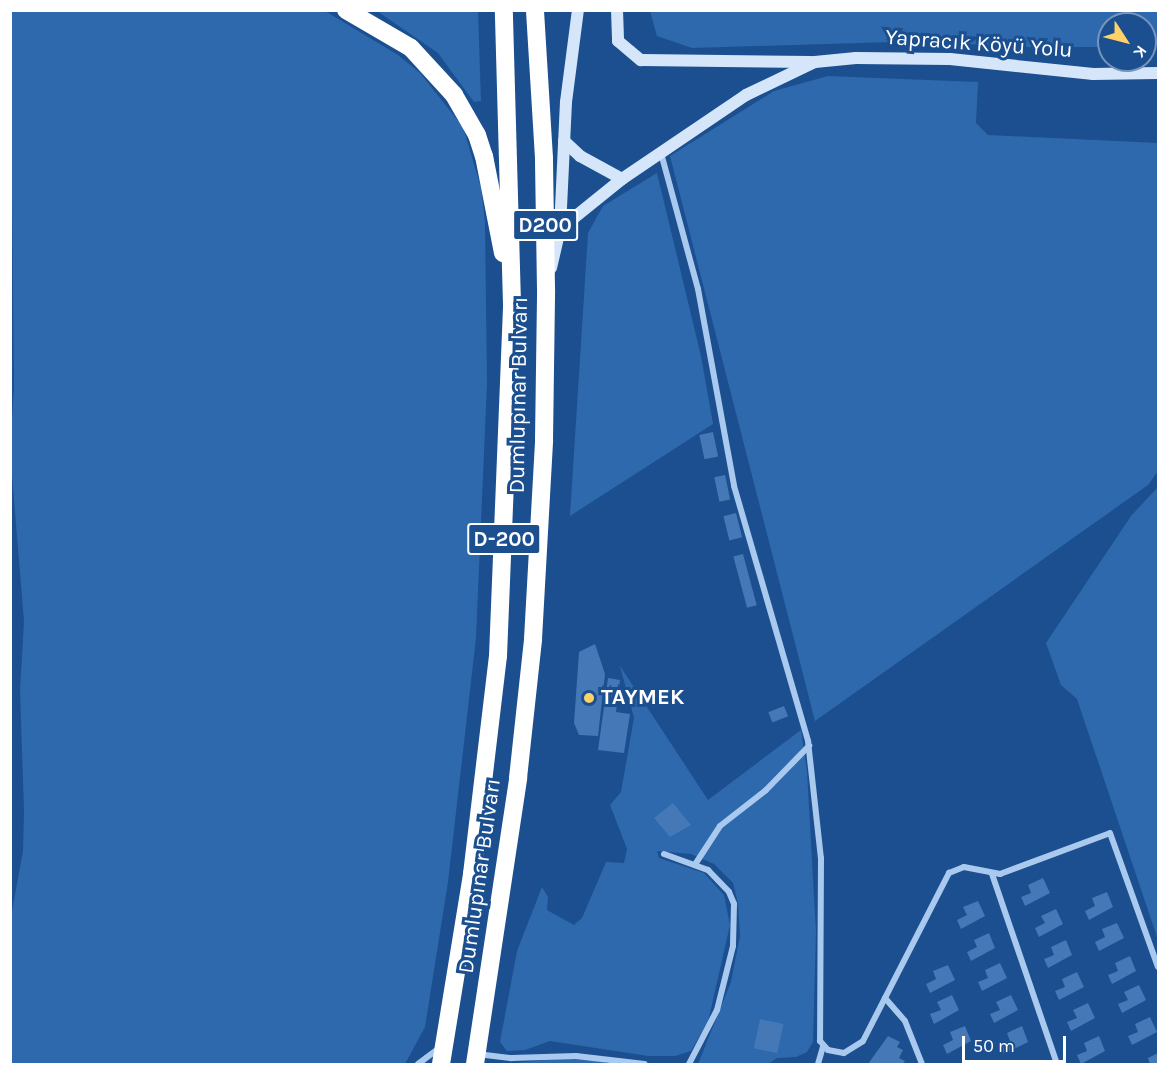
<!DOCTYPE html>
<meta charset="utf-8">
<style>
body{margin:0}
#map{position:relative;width:1169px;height:1075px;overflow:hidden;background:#1b4f8f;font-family:Karla,sans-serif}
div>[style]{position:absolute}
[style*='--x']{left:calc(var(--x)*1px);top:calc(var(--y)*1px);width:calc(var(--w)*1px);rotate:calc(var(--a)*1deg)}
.green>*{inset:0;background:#2e69ad}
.building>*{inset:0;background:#4478b7;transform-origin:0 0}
.street>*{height:6px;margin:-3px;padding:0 3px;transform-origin:3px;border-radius:3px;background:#a9c9ee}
.secondary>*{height:12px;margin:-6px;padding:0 6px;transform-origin:6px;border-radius:6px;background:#d6e6fa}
.highway>*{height:18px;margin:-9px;padding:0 9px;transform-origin:9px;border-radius:9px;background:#fff}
.dots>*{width:16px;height:16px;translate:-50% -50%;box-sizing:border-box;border:3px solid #1b4f8f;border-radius:50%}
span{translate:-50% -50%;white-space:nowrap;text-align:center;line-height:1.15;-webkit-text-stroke:6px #1b4f8f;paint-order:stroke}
.shield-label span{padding:2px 4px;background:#1b4f8f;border:2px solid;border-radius:4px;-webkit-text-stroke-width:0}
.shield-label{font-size:21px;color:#fff;font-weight:700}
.street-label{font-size:22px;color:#fff}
.poi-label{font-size:22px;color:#fff;font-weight:700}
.left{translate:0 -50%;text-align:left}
.frame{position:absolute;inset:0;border:12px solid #fff;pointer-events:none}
.north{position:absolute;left:1097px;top:12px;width:60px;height:60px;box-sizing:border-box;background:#1b4f8f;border:2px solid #7695bc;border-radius:50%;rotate:126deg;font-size:16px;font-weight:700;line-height:24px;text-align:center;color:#fff}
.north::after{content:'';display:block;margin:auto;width:21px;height:27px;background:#ffd166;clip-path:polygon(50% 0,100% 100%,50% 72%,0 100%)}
.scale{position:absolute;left:962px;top:1036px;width:104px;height:27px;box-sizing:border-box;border:3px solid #fff;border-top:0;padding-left:8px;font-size:18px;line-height:21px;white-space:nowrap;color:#fff;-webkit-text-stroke:4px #1b4f8f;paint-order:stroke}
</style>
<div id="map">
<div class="green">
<div style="clip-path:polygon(10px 11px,325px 11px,398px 55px,420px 73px,463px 127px,481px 188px,485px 222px,487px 384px,476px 638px,448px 882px,425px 1027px,405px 1064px,11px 1064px,10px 922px,23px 851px,24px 811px,20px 690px,24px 621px,10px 452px,14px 386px)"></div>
<div style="clip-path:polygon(377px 11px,478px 11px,481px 101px,474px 102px,438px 53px)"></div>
<div style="clip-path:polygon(650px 11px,1158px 11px,1158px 46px,1145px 46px,1145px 24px,1109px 24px,1109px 47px,1013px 47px,924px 41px,692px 48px,657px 36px)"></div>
<div style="clip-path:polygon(828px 76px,978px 82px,976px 123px,988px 135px,1158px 143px,1158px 471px,1148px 485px,815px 721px,670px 156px,774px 91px)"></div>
<div style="clip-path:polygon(657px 173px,701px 356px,713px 424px,570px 516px,588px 233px,603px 206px)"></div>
<div style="clip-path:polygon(1158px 487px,1158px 940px,1077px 699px,1061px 685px,1046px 643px,1131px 516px)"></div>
<div style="clip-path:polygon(620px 666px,708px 800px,801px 730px,807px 771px,816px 932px,813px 1042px,807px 1052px,796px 1057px,777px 1058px,768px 1064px,698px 1064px,731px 982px,740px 936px,738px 903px,733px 883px,714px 864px,691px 854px,657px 851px,659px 858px,704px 873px,724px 895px,730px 925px,708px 1022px,691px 1051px,675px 1056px,648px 1056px,550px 1041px,525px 1050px,507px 1051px,500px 1042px,517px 951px,542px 887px,548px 897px,547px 910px,574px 925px,582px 918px,606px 862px,624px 863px,627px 849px,610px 805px,621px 792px,634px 718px)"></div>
<div style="clip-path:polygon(557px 1059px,587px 1059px,613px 1064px,502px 1064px)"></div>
</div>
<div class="building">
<div style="left:713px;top:432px;width:25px;height:14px;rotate:78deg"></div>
<div style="left:725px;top:475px;width:25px;height:11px;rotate:78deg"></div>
<div style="left:736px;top:513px;width:25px;height:13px;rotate:76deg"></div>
<div style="left:743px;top:554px;width:53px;height:10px;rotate:75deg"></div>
<div style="clip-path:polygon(595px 644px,605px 674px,598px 736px,579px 735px,574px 723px,579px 652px)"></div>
<div style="clip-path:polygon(608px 678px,620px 680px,616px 712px,630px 714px,624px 753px,598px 750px)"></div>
<div style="left:784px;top:706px;width:11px;height:17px;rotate:68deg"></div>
<div style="clip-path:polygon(673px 803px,691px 825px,670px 837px,654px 818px)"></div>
<div style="clip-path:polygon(1043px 878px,1050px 893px,1025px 906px,1021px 897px,1031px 893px,1028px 885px)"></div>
<div style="clip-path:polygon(1107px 892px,1113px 907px,1089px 920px,1085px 911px,1095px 906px,1092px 898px)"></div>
<div style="clip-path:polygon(978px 901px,985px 916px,961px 929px,957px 920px,967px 915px,963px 907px)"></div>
<div style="clip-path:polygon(1056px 909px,1063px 924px,1039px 937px,1035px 928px,1045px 923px,1041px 916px)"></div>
<div style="clip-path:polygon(1117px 923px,1124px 938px,1099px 951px,1095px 942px,1105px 937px,1102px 929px)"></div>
<div style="clip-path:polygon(989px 933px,995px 948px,971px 961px,967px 952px,977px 947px,974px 940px)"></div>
<div style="clip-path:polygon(1066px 940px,1072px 955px,1048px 968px,1044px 959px,1054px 955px,1051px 947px)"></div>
<div style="clip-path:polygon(1130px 956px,1136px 971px,1112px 984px,1108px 975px,1118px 971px,1115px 963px)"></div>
<div style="clip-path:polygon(1000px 963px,1007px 978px,982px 991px,978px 982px,988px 978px,985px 970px)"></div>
<div style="clip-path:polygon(948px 965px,955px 980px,930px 993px,926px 984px,936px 979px,933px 971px)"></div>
<div style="clip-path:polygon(1077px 972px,1084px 987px,1059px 1000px,1055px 991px,1065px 987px,1062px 979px)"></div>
<div style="clip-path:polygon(1139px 985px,1146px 1000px,1122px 1013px,1118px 1004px,1128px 1000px,1124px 992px)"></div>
<div style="clip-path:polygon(952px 995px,959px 1010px,934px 1024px,930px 1014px,941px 1010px,937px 1002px)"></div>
<div style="clip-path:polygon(1011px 995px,1018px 1010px,994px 1023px,990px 1014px,1000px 1010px,996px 1002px)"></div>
<div style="clip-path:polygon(1088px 1003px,1095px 1018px,1071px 1031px,1067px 1022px,1077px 1018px,1073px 1010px)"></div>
<div style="clip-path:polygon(1150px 1017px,1157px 1032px,1132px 1045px,1128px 1036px,1138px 1032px,1135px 1024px)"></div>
<div style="left:760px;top:1019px;width:24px;height:30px;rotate:12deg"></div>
<div style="clip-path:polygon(965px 1026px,971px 1041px,947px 1054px,943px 1045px,953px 1040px,950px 1032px)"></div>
<div style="clip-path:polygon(1022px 1026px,1028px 1042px,1004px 1054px,1000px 1045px,1010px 1041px,1007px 1033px)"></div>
<div style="clip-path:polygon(888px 1036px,900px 1042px,897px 1047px,903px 1050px,899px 1058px,905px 1061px,903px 1064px,868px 1064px)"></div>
<div style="clip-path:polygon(1099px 1036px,1105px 1051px,1081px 1064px,1077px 1055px,1087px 1051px,1084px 1043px)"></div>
<div style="clip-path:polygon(1158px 1053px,1158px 1064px,1150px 1064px,1148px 1058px)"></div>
</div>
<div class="street">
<div style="--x:661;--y:153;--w:141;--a:74.8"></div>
<div style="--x:698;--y:289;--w:200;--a:79.6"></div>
<div style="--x:734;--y:486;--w:266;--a:73.8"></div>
<div style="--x:808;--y:741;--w:118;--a:83.7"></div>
<div style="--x:821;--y:858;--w:183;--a:90.3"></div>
<div style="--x:820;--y:1041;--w:12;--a:48"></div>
<div style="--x:828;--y:1050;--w:16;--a:11"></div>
<div style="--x:844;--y:1053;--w:22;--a:-32"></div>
<div style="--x:863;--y:1041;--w:189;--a:-62.9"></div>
<div style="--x:949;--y:873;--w:16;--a:-22"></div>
<div style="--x:964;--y:867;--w:37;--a:11"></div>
<div style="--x:1000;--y:874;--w:117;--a:-20.4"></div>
<div style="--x:1110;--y:833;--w:142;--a:70.3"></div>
<div style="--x:664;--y:854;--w:47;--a:20"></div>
<div style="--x:708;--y:870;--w:30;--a:46"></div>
<div style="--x:729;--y:892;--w:13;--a:67"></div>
<div style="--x:734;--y:904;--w:42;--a:91.4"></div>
<div style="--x:733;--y:946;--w:66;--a:104"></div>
<div style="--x:717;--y:1010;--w:61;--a:117.4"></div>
<div style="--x:696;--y:863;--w:44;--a:-57"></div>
<div style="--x:720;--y:826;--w:58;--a:-38"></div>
<div style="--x:766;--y:790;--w:62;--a:-45.7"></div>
<div style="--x:992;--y:874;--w:201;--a:71.1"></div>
<div style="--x:885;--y:998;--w:30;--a:49"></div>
<div style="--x:905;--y:1021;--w:46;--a:68.4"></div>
<div style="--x:477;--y:1054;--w:35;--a:7"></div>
<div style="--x:512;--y:1058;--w:64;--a:-1.8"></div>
<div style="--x:576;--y:1056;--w:69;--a:6.6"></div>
<div style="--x:418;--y:1064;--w:26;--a:-37"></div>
<div style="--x:818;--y:1064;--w:19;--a:-74"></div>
</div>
<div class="secondary">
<div style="--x:617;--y:10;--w:31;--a:88"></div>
<div style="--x:618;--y:41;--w:30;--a:40"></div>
<div style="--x:641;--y:60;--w:170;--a:0.7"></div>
<div style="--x:564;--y:141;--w:22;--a:43"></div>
<div style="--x:580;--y:156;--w:48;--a:28.7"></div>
<div style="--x:560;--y:229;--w:80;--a:-38.9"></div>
<div style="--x:622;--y:179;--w:150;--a:-34.1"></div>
<div style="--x:746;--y:95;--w:76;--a:-25.6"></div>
<div style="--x:815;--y:62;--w:41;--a:-5.6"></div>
<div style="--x:856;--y:58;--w:94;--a:0.6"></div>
<div style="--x:950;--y:59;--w:144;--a:6"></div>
<div style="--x:1093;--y:74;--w:65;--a:-0.9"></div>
<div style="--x:551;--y:268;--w:40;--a:-77"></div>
<div style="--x:560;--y:229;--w:127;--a:-87.3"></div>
<div style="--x:566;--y:102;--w:93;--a:-82.6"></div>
</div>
<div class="highway">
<div style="--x:346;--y:10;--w:75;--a:30.3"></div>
<div style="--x:411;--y:48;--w:64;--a:47.5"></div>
<div style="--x:454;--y:95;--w:46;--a:60.1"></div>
<div style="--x:477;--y:135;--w:22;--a:72"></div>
<div style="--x:484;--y:156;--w:99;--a:78.9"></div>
<div style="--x:441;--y:1064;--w:193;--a:-80.7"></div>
<div style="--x:472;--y:874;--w:220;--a:-83.2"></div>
<div style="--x:498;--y:656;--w:352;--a:-87.7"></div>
<div style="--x:512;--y:304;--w:294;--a:-91.6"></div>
<div style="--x:475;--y:1064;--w:289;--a:-81.4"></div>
<div style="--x:518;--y:778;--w:140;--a:-83.8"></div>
<div style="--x:533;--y:639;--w:199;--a:-86.8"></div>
<div style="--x:544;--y:440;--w:151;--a:-89.2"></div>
<div style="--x:546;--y:289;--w:131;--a:-90.9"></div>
<div style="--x:544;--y:158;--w:148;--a:-93.5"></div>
</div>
<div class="dots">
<div style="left:589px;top:698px;background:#ffd166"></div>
</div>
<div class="shield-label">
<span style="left:545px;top:225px">D200</span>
<span style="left:504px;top:539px">D-200</span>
</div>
<div class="street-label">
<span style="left:979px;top:44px;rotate:4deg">Yapracık Köyü Yolu</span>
<span style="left:519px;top:395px;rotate:-89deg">Dumlupınar Bulvarı</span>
<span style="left:480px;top:876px;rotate:-82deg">Dumlupınar Bulvarı</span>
</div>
<div class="poi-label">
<span class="left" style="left:601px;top:698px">TAYMEK</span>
</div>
<div class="frame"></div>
<div class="north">K</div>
<div class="scale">50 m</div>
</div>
